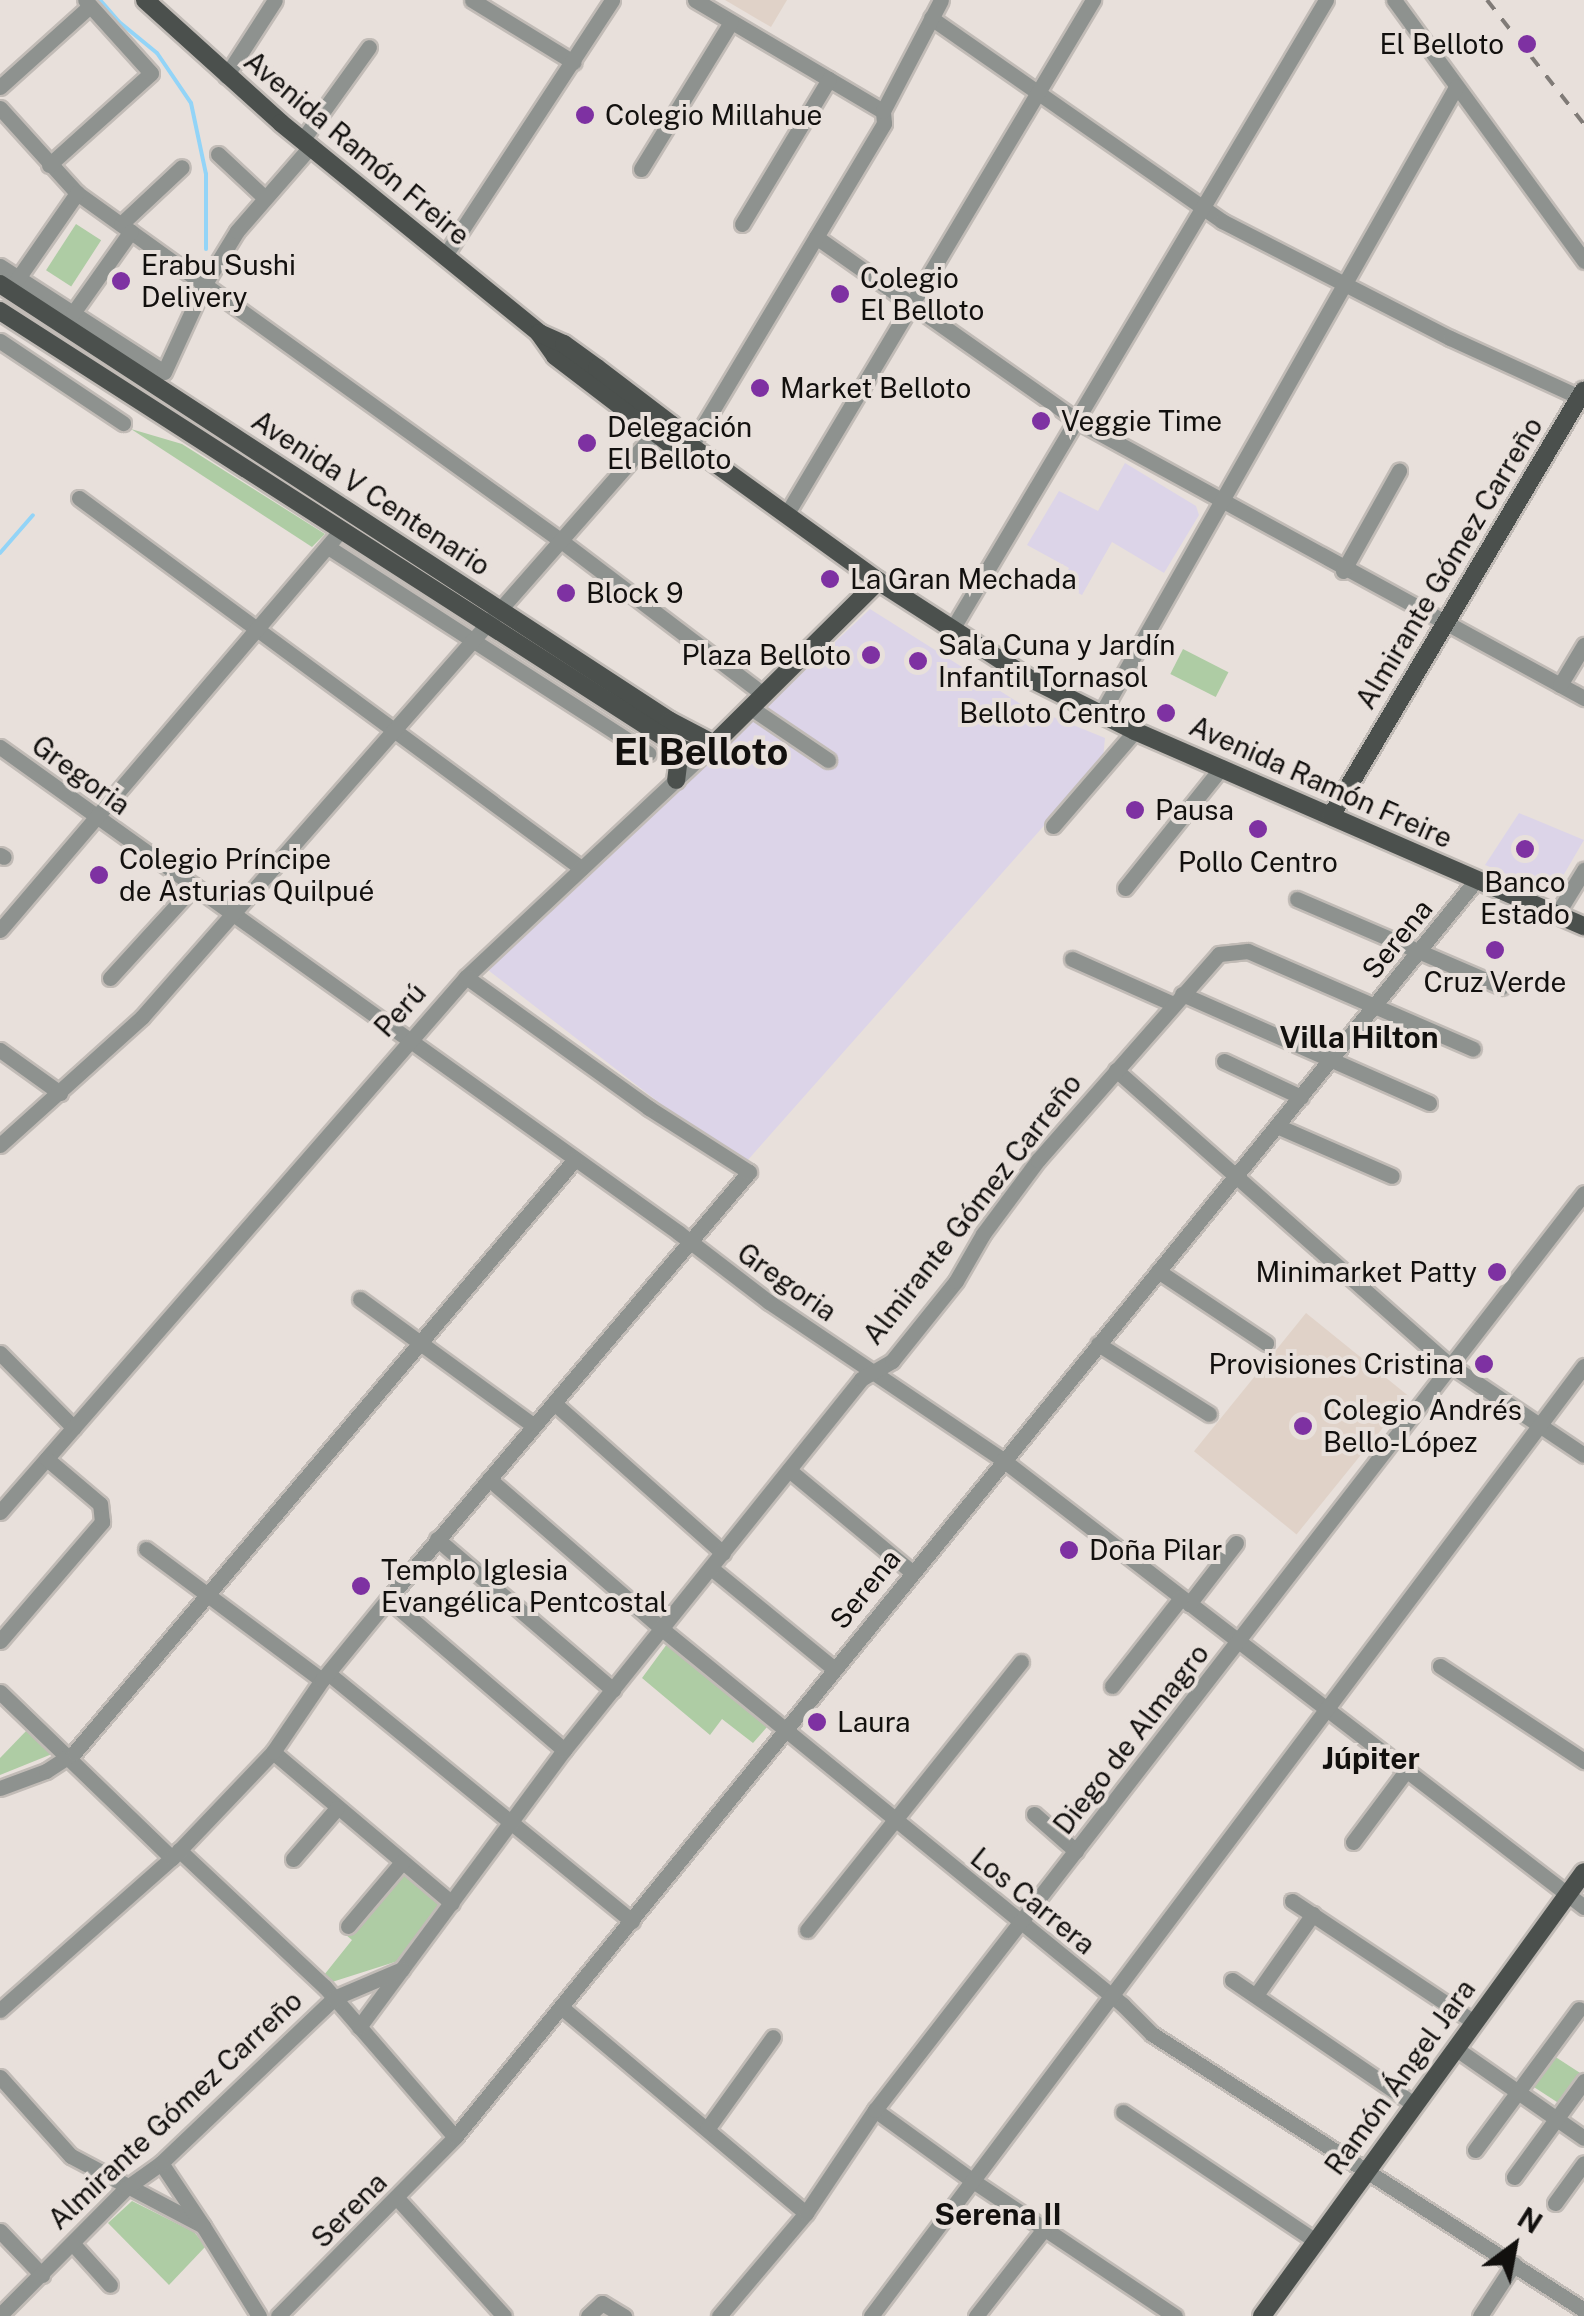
<!DOCTYPE html>
<meta charset="utf-8">
<style>
body{margin:0}
#map{position:relative;width:1584px;height:2316px;overflow:hidden;background:#e8e0db;font-family:"Public Sans",sans-serif}
div>[style]{position:absolute}
[style*='--x']{left:calc(var(--x)*1px);top:calc(var(--y)*1px);width:calc(var(--w)*1px);rotate:calc(var(--a)*1deg)}
.commercial>*{inset:0;background:#dcd4e8}
.built>*{inset:0;background:#e0d2c8;transform-origin:0 0}
.green>*{inset:0;background:#aecca4;transform-origin:0 0}
.stream>*{height:4px;margin:-2px;padding:0 2px;transform-origin:2px;border-radius:2px;background:#93d4f7}
.roads{filter:drop-shadow(2px 0 #c1bbb6) drop-shadow(-2px 0 #c1bbb6) drop-shadow(0 2px #c1bbb6) drop-shadow(0 -2px #c1bbb6)}
.minor>*{height:15px;margin:-7.5px;padding:0 7.5px;transform-origin:7.5px;border-radius:7.5px;background:#8e928f}
.major>*{height:18px;margin:-9px;padding:0 9px;transform-origin:9px;border-radius:9px;background:#4b504d}
.rail>*{height:4px;margin-top:-2px;transform-origin:0;background:repeating-linear-gradient(90deg,#807b77 0 12px,transparent 0 24px)}
.dots>*{width:28px;height:28px;translate:-50% -50%;box-sizing:border-box;border:5px solid #e8e0db;border-radius:50%}
span{translate:-50% -50%;white-space:nowrap;text-align:center;line-height:1.15;-webkit-text-stroke:8px #e8e0db;paint-order:stroke}
.poi-label{font-size:28px;color:#12100e}
.right{translate:-100% -50%;text-align:right}
.left{translate:0 -50%;text-align:left}
.street-label{font-size:28px;color:#12100e}
.neighbourhood-label{font-size:30px;color:#12100e;font-weight:700}
.district-label{font-size:38px;color:#12100e;font-weight:700}
.north{position:absolute;left:1464px;top:2196px;width:100px;height:100px;-webkit-text-stroke:8px #e8e0db;paint-order:stroke;rotate:32deg;font-size:28px;font-weight:700;line-height:40px;text-align:center;color:#12100e}
.north::after{content:'';display:block;margin:auto;width:35px;height:45px;background:#12100e;clip-path:polygon(50% 0,100% 100%,50% 72%,0 100%)}
</style>
<div id="map">
<div class="commercial">
<div style="clip-path:polygon(1125px 463px,1196px 506px,1199px 515px,1164px 573px,1112px 542px,1082px 595px,1061px 584px,1069px 568px,1027px 545px,1059px 491px,1098px 511px)"></div>
<div style="clip-path:polygon(870px 609px,1019px 703px,1105px 738px,1103px 759px,747px 1161px,679px 1118px,488px 970px)"></div>
<div style="clip-path:polygon(1519px 813px,1584px 840px,1556px 888px,1549px 892px,1485px 865px)"></div>
</div>
<div class="built">
<div style="clip-path:polygon(725px 0,787px 0,771px 27px)"></div>
<div style="left:1306px;top:1313px;width:132px;height:178px;rotate:39deg"></div>
</div>
<div class="green">
<div style="left:76px;top:224px;width:30px;height:55px;rotate:33deg"></div>
<div style="clip-path:polygon(131px 429px,182px 444px,325px 534px,312px 547px)"></div>
<div style="left:1183px;top:649px;width:51px;height:28px;rotate:27deg"></div>
<div style="clip-path:polygon(667px 1644px,767px 1727px,753px 1743px,722px 1719px,710px 1735px,642px 1678px)"></div>
<div style="clip-path:polygon(29px 1728px,52px 1754px,0 1775px,0 1758px)"></div>
<div style="clip-path:polygon(401px 1869px,444px 1903px,398px 1961px,332px 1982px,324px 1975px,352px 1940px,346px 1935px)"></div>
<div style="left:1554px;top:2056px;width:33px;height:37px;rotate:33deg"></div>
<div style="clip-path:polygon(132px 2201px,194px 2232px,206px 2246px,169px 2285px,108px 2223px)"></div>
</div>
<div class="stream">
<div style="--x:100;--y:0;--w:28;--a:49"></div>
<div style="--x:118;--y:21;--w:50;--a:39.4"></div>
<div style="--x:157;--y:53;--w:60;--a:55.8"></div>
<div style="--x:191;--y:103;--w:73;--a:78.1"></div>
<div style="--x:206;--y:174;--w:75;--a:90"></div>
<div style="--x:0;--y:553;--w:50;--a:-49"></div>
</div>
<div class="roads">
<div class="minor">
<div style="--x:472;--y:0;--w:119;--a:31.5"></div>
<div style="--x:695;--y:0;--w:218;--a:30.6"></div>
<div style="--x:1394;--y:0;--w:323;--a:53.9"></div>
<div style="--x:931;--y:18;--w:355;--a:34.9"></div>
<div style="--x:1222;--y:221;--w:256;--a:27.2"></div>
<div style="--x:1450;--y:338;--w:147;--a:24.5"></div>
<div style="--x:226;--y:76;--w:90;--a:-57.2"></div>
<div style="--x:0;--y:87;--w:121;--a:-42"></div>
<div style="--x:0;--y:108;--w:115;--a:47.8"></div>
<div style="--x:77;--y:193;--w:595;--a:35.69"></div>
<div style="--x:560;--y:540;--w:256;--a:37.2"></div>
<div style="--x:303;--y:139;--w:113;--a:-54.3"></div>
<div style="--x:218;--y:154;--w:64;--a:43.1"></div>
<div style="--x:49;--y:165;--w:137;--a:-42"></div>
<div style="--x:151;--y:73;--w:98;--a:-132.1"></div>
<div style="--x:641;--y:169;--w:172;--a:-58.5"></div>
<div style="--x:121;--y:224;--w:83;--a:-43.1"></div>
<div style="--x:742;--y:224;--w:169;--a:-59"></div>
<div style="--x:816;--y:237;--w:322;--a:35.1"></div>
<div style="--x:1079;--y:422;--w:576;--a:28.66"></div>
<div style="--x:444;--y:257;--w:307;--a:-56.8"></div>
<div style="--x:0;--y:266;--w:195;--a:32.9"></div>
<div style="--x:164;--y:372;--w:96;--a:-65.3"></div>
<div style="--x:204;--y:285;--w:63;--a:-58.6"></div>
<div style="--x:237;--y:231;--w:113;--a:-49"></div>
<div style="--x:14;--y:284;--w:111;--a:-55.3"></div>
<div style="--x:73;--y:313;--w:100;--a:-54.7"></div>
<div style="--x:0;--y:341;--w:148;--a:33.7"></div>
<div style="--x:691;--y:446;--w:376;--a:-59.1"></div>
<div style="--x:884;--y:123;--w:12;--a:-95"></div>
<div style="--x:883;--y:111;--w:125;--a:-62.4"></div>
<div style="--x:79;--y:498;--w:624;--a:36.39"></div>
<div style="--x:786;--y:515;--w:600;--a:-59.2"></div>
<div style="--x:328;--y:547;--w:381;--a:32.8"></div>
<div style="--x:1343;--y:571;--w:115;--a:-60.8"></div>
<div style="--x:951;--y:631;--w:734;--a:-59.28"></div>
<div style="--x:1560;--y:685;--w:47;--a:-59"></div>
<div style="--x:751;--y:708;--w:93;--a:34"></div>
<div style="--x:1101;--y:714;--w:721;--a:-60.48"></div>
<div style="--x:0;--y:747;--w:835;--a:35.59"></div>
<div style="--x:679;--y:1233;--w:113;--a:37.5"></div>
<div style="--x:769;--y:1302;--w:282;--a:34"></div>
<div style="--x:1003;--y:1460;--w:733;--a:37.57"></div>
<div style="--x:1053;--y:826;--w:125;--a:-49.2"></div>
<div style="--x:0;--y:855;--w:4;--a:27"></div>
<div style="--x:1125;--y:888;--w:155;--a:-51.3"></div>
<div style="--x:1297;--y:899;--w:223;--a:23.2"></div>
<div style="--x:1557;--y:914;--w:52;--a:-58.5"></div>
<div style="--x:0;--y:930;--w:527;--a:-49.54"></div>
<div style="--x:1072;--y:959;--w:111;--a:24"></div>
<div style="--x:110;--y:978;--w:125;--a:-47.6"></div>
<div style="--x:1182;--y:994;--w:270;--a:23.8"></div>
<div style="--x:0;--y:1050;--w:74;--a:35.6"></div>
<div style="--x:1224;--y:1061;--w:85;--a:25.1"></div>
<div style="--x:1116;--y:1070;--w:446;--a:41.5"></div>
<div style="--x:1450;--y:1365;--w:161;--a:33.9"></div>
<div style="--x:1277;--y:1126;--w:125;--a:23.5"></div>
<div style="--x:0;--y:1145;--w:191;--a:-42"></div>
<div style="--x:142;--y:1017;--w:777;--a:-48.7"></div>
<div style="--x:1158;--y:1271;--w:130;--a:33.7"></div>
<div style="--x:360;--y:1299;--w:215;--a:36.1"></div>
<div style="--x:1098;--y:1344;--w:131;--a:32.2"></div>
<div style="--x:0;--y:1353;--w:105;--a:45.4"></div>
<div style="--x:554;--y:1403;--w:226;--a:41.6"></div>
<div style="--x:789;--y:1470;--w:160;--a:39.7"></div>
<div style="--x:489;--y:1479;--w:229;--a:40.9"></div>
<div style="--x:662;--y:1629;--w:595;--a:39.2"></div>
<div style="--x:1123;--y:2005;--w:41;--a:45"></div>
<div style="--x:1152;--y:2034;--w:513;--a:32.57"></div>
<div style="--x:0;--y:1512;--w:709;--a:-48.94"></div>
<div style="--x:466;--y:977;--w:329;--a:-43.2"></div>
<div style="--x:437;--y:1539;--w:232;--a:40.6"></div>
<div style="--x:146;--y:1549;--w:219;--a:36.7"></div>
<div style="--x:711;--y:1568;--w:158;--a:39.3"></div>
<div style="--x:388;--y:1599;--w:232;--a:40.6"></div>
<div style="--x:1189;--y:1604;--w:77;--a:-52.4"></div>
<div style="--x:0;--y:1641;--w:157;--a:-49.4"></div>
<div style="--x:102;--y:1522;--w:18;--a:-96"></div>
<div style="--x:100;--y:1504;--w:70;--a:-139.7"></div>
<div style="--x:1440;--y:1666;--w:173;--a:33.4"></div>
<div style="--x:329;--y:1674;--w:391;--a:39.2"></div>
<div style="--x:1112;--y:1686;--w:112;--a:-51.9"></div>
<div style="--x:0;--y:1692;--w:239;--a:44"></div>
<div style="--x:273;--y:1752;--w:234;--a:40.2"></div>
<div style="--x:0;--y:1788;--w:49;--a:-20.3"></div>
<div style="--x:46;--y:1771;--w:33;--a:-33"></div>
<div style="--x:74;--y:1753;--w:777;--a:-49.85"></div>
<div style="--x:1034;--y:1814;--w:56;--a:41.4"></div>
<div style="--x:1353;--y:1842;--w:89;--a:-53.3"></div>
<div style="--x:179;--y:1850;--w:200;--a:43.2"></div>
<div style="--x:325;--y:1987;--w:198;--a:49.1"></div>
<div style="--x:293;--y:1859;--w:67;--a:-49.2"></div>
<div style="--x:1292;--y:1901;--w:219;--a:33.6"></div>
<div style="--x:348;--y:1926;--w:84;--a:-49.8"></div>
<div style="--x:807;--y:1930;--w:343;--a:-51.4"></div>
<div style="--x:1232;--y:1980;--w:220;--a:34.3"></div>
<div style="--x:1256;--y:1995;--w:99;--a:-54.9"></div>
<div style="--x:561;--y:2007;--w:320;--a:40.1"></div>
<div style="--x:0;--y:2010;--w:230;--a:-41.5"></div>
<div style="--x:172;--y:1858;--w:146;--a:-46.4"></div>
<div style="--x:273;--y:1752;--w:87;--a:-55.8"></div>
<div style="--x:322;--y:1680;--w:104;--a:-50.8"></div>
<div style="--x:388;--y:1599;--w:559;--a:-49.79"></div>
<div style="--x:749;--y:1172;--w:119;--a:-147.4"></div>
<div style="--x:649;--y:1108;--w:225;--a:-144.4"></div>
<div style="--x:359;--y:2027;--w:345;--a:-53.5"></div>
<div style="--x:564;--y:1750;--w:475;--a:-51.3"></div>
<div style="--x:861;--y:1379;--w:36;--a:-30"></div>
<div style="--x:892;--y:1361;--w:102;--a:-51.3"></div>
<div style="--x:956;--y:1281;--w:54;--a:-60.1"></div>
<div style="--x:983;--y:1234;--w:92;--a:-53.4"></div>
<div style="--x:1038;--y:1160;--w:274;--a:-48.7"></div>
<div style="--x:1219;--y:954;--w:29;--a:-6"></div>
<div style="--x:1248;--y:951;--w:245;--a:23.5"></div>
<div style="--x:1455;--y:2048;--w:157;--a:34.9"></div>
<div style="--x:0;--y:2077;--w:106;--a:48.1"></div>
<div style="--x:71;--y:2156;--w:149;--a:27.9"></div>
<div style="--x:203;--y:2226;--w:106;--a:58.1"></div>
<div style="--x:875;--y:2110;--w:121;--a:35.9"></div>
<div style="--x:973;--y:2181;--w:243;--a:33.8"></div>
<div style="--x:1123;--y:2112;--w:232;--a:33.8"></div>
<div style="--x:707;--y:2129;--w:113;--a:-54.3"></div>
<div style="--x:1475;--y:2150;--w:175;--a:-53.6"></div>
<div style="--x:161;--y:2163;--w:76;--a:56.3"></div>
<div style="--x:1514;--y:2177;--w:119;--a:-53.9"></div>
<div style="--x:397;--y:2198;--w:159;--a:47.8"></div>
<div style="--x:1555;--y:2203;--w:49;--a:-54.1"></div>
<div style="--x:0;--y:2231;--w:61;--a:46.3"></div>
<div style="--x:73;--y:2244;--w:55;--a:47.9"></div>
<div style="--x:0;--y:2315;--w:179;--a:-45.2"></div>
<div style="--x:126;--y:2188;--w:43;--a:-35.5"></div>
<div style="--x:161;--y:2163;--w:239;--a:-43.6"></div>
<div style="--x:334;--y:1998;--w:74;--a:-23.1"></div>
<div style="--x:278;--y:2316;--w:252;--a:-45.3"></div>
<div style="--x:455;--y:2137;--w:1619;--a:-50.91"></div>
<div style="--x:588;--y:2316;--w:19;--a:-43"></div>
<div style="--x:602;--y:2303;--w:26;--a:31"></div>
<div style="--x:719;--y:2316;--w:135;--a:-49.8"></div>
<div style="--x:806;--y:2213;--w:124;--a:-56.2"></div>
<div style="--x:875;--y:2110;--w:1159;--a:-52.29"></div>
<div style="--x:871;--y:2316;--w:1188;--a:-53.11"></div>
<div style="--x:976;--y:2316;--w:110;--a:-52"></div>
<div style="--x:1480;--y:2316;--w:62;--a:-56.8"></div>
</div>
<div class="major">
<div style="--x:145;--y:0;--w:183;--a:42.1"></div>
<div style="--x:281;--y:123;--w:333;--a:39.1"></div>
<div style="--x:539;--y:333;--w:28;--a:55"></div>
<div style="--x:555;--y:356;--w:145;--a:37.4"></div>
<div style="--x:670;--y:444;--w:21;--a:5"></div>
<div style="--x:0;--y:284;--w:800;--a:33.11"></div>
<div style="--x:670;--y:721;--w:50;--a:27.6"></div>
<div style="--x:0;--y:311;--w:813;--a:32.69"></div>
<div style="--x:684;--y:750;--w:22;--a:5"></div>
<div style="--x:706;--y:752;--w:243;--a:-44.8"></div>
<div style="--x:539;--y:333;--w:27;--a:24"></div>
<div style="--x:564;--y:344;--w:41;--a:36"></div>
<div style="--x:597;--y:368;--w:94;--a:37.2"></div>
<div style="--x:672;--y:425;--w:28;--a:48"></div>
<div style="--x:691;--y:446;--w:231;--a:35.8"></div>
<div style="--x:878;--y:581;--w:177;--a:32.8"></div>
<div style="--x:1027;--y:677;--w:121;--a:26.6"></div>
<div style="--x:1135;--y:731;--w:490;--a:23.5"></div>
<div style="--x:669;--y:744;--w:16;--a:52"></div>
<div style="--x:679;--y:757;--w:23;--a:97"></div>
<div style="--x:1331;--y:816;--w:495;--a:-59.3"></div>
<div style="--x:1262;--y:2316;--w:548;--a:-54.05"></div>
</div>
</div>
<div class="rail">
<div style="--x:1487;--y:0;--w:157;--a:52"></div>
</div>
<div class="dots">
<div style="left:1527px;top:44px;background:#7e31a2"></div>
<div style="left:585px;top:115px;background:#7e31a2"></div>
<div style="left:121px;top:281px;background:#7e31a2"></div>
<div style="left:840px;top:294px;background:#7e31a2"></div>
<div style="left:760px;top:388px;background:#7e31a2"></div>
<div style="left:1041px;top:421px;background:#7e31a2"></div>
<div style="left:587px;top:443px;background:#7e31a2"></div>
<div style="left:830px;top:579px;background:#7e31a2"></div>
<div style="left:566px;top:593px;background:#7e31a2"></div>
<div style="left:871px;top:655px;background:#7e31a2"></div>
<div style="left:918px;top:661px;background:#7e31a2"></div>
<div style="left:1166px;top:713px;background:#7e31a2"></div>
<div style="left:1135px;top:810px;background:#7e31a2"></div>
<div style="left:1258px;top:829px;background:#7e31a2"></div>
<div style="left:1525px;top:849px;background:#7e31a2"></div>
<div style="left:99px;top:875px;background:#7e31a2"></div>
<div style="left:1495px;top:950px;background:#7e31a2"></div>
<div style="left:1497px;top:1272px;background:#7e31a2"></div>
<div style="left:1484px;top:1364px;background:#7e31a2"></div>
<div style="left:1303px;top:1426px;background:#7e31a2"></div>
<div style="left:1069px;top:1550px;background:#7e31a2"></div>
<div style="left:361px;top:1586px;background:#7e31a2"></div>
<div style="left:817px;top:1722px;background:#7e31a2"></div>
</div>
<div class="poi-label">
<span class="right" style="left:1504px;top:44px">El Belloto</span>
<span class="left" style="left:605px;top:115px">Colegio Millahue</span>
<span class="left" style="left:141px;top:281px">Erabu Sushi<br>Delivery</span>
<span class="left" style="left:860px;top:294px">Colegio<br>El Belloto</span>
<span class="left" style="left:780px;top:388px">Market Belloto</span>
<span class="left" style="left:1061px;top:421px">Veggie Time</span>
<span class="left" style="left:607px;top:443px">Delegación<br>El Belloto</span>
<span class="left" style="left:850px;top:579px">La Gran Mechada</span>
<span class="left" style="left:586px;top:593px">Block 9</span>
<span class="left" style="left:938px;top:661px">Sala Cuna y Jardín<br>Infantil Tornasol</span>
<span class="right" style="left:851px;top:655px">Plaza Belloto</span>
<span class="right" style="left:1146px;top:713px">Belloto Centro</span>
<span class="left" style="left:1155px;top:810px">Pausa</span>
<span class="left" style="left:119px;top:875px">Colegio Príncipe<br>de Asturias Quilpué</span>
<span style="left:1258px;top:862px">Pollo Centro</span>
<span style="left:1525px;top:898px">Banco<br>Estado</span>
<span style="left:1495px;top:982px">Cruz Verde</span>
<span class="right" style="left:1477px;top:1272px">Minimarket Patty</span>
<span class="right" style="left:1464px;top:1364px">Provisiones Cristina</span>
<span class="left" style="left:1323px;top:1426px">Colegio Andrés<br>Bello-López</span>
<span class="left" style="left:1089px;top:1550px">Doña Pilar</span>
<span class="left" style="left:381px;top:1586px">Templo Iglesia<br>Evangélica Pentcostal</span>
<span class="left" style="left:837px;top:1722px">Laura</span>
</div>
<div class="street-label">
<span style="left:357px;top:148px;rotate:40deg">Avenida Ramón Freire</span>
<span style="left:371px;top:493px;rotate:33deg">Avenida V Centenario</span>
<span style="left:1449px;top:563px;rotate:-59deg">Almirante Gómez Carreño</span>
<span style="left:81px;top:775px;rotate:36deg">Gregoria</span>
<span style="left:1321px;top:782px;rotate:24deg">Avenida Ramón Freire</span>
<span style="left:1397px;top:939px;rotate:-51deg">Serena</span>
<span style="left:400px;top:1010px;rotate:-48deg">Perú</span>
<span style="left:972px;top:1209px;rotate:-52deg">Almirante Gómez Carreño</span>
<span style="left:787px;top:1282px;rotate:35deg">Gregoria</span>
<span style="left:865px;top:1589px;rotate:-51deg">Serena</span>
<span style="left:1131px;top:1739px;rotate:-52deg">Diego de Almagro</span>
<span style="left:1033px;top:1901px;rotate:39deg">Los Carrera</span>
<span style="left:1400px;top:2077px;rotate:-54deg">Ramón Ángel Jara</span>
<span style="left:175px;top:2110px;rotate:-43deg">Almirante Gómez Carreño</span>
<span style="left:349px;top:2210px;rotate:-45deg">Serena</span>
</div>
<div class="neighbourhood-label">
<span style="left:1359px;top:1037px">Villa Hilton</span>
<span style="left:1371px;top:1758px">Júpiter</span>
<span style="left:998px;top:2214px">Serena II</span>
</div>
<div class="district-label">
<span style="left:701px;top:752px">El Belloto</span>
</div>
<div class="north">N</div>
</div>
